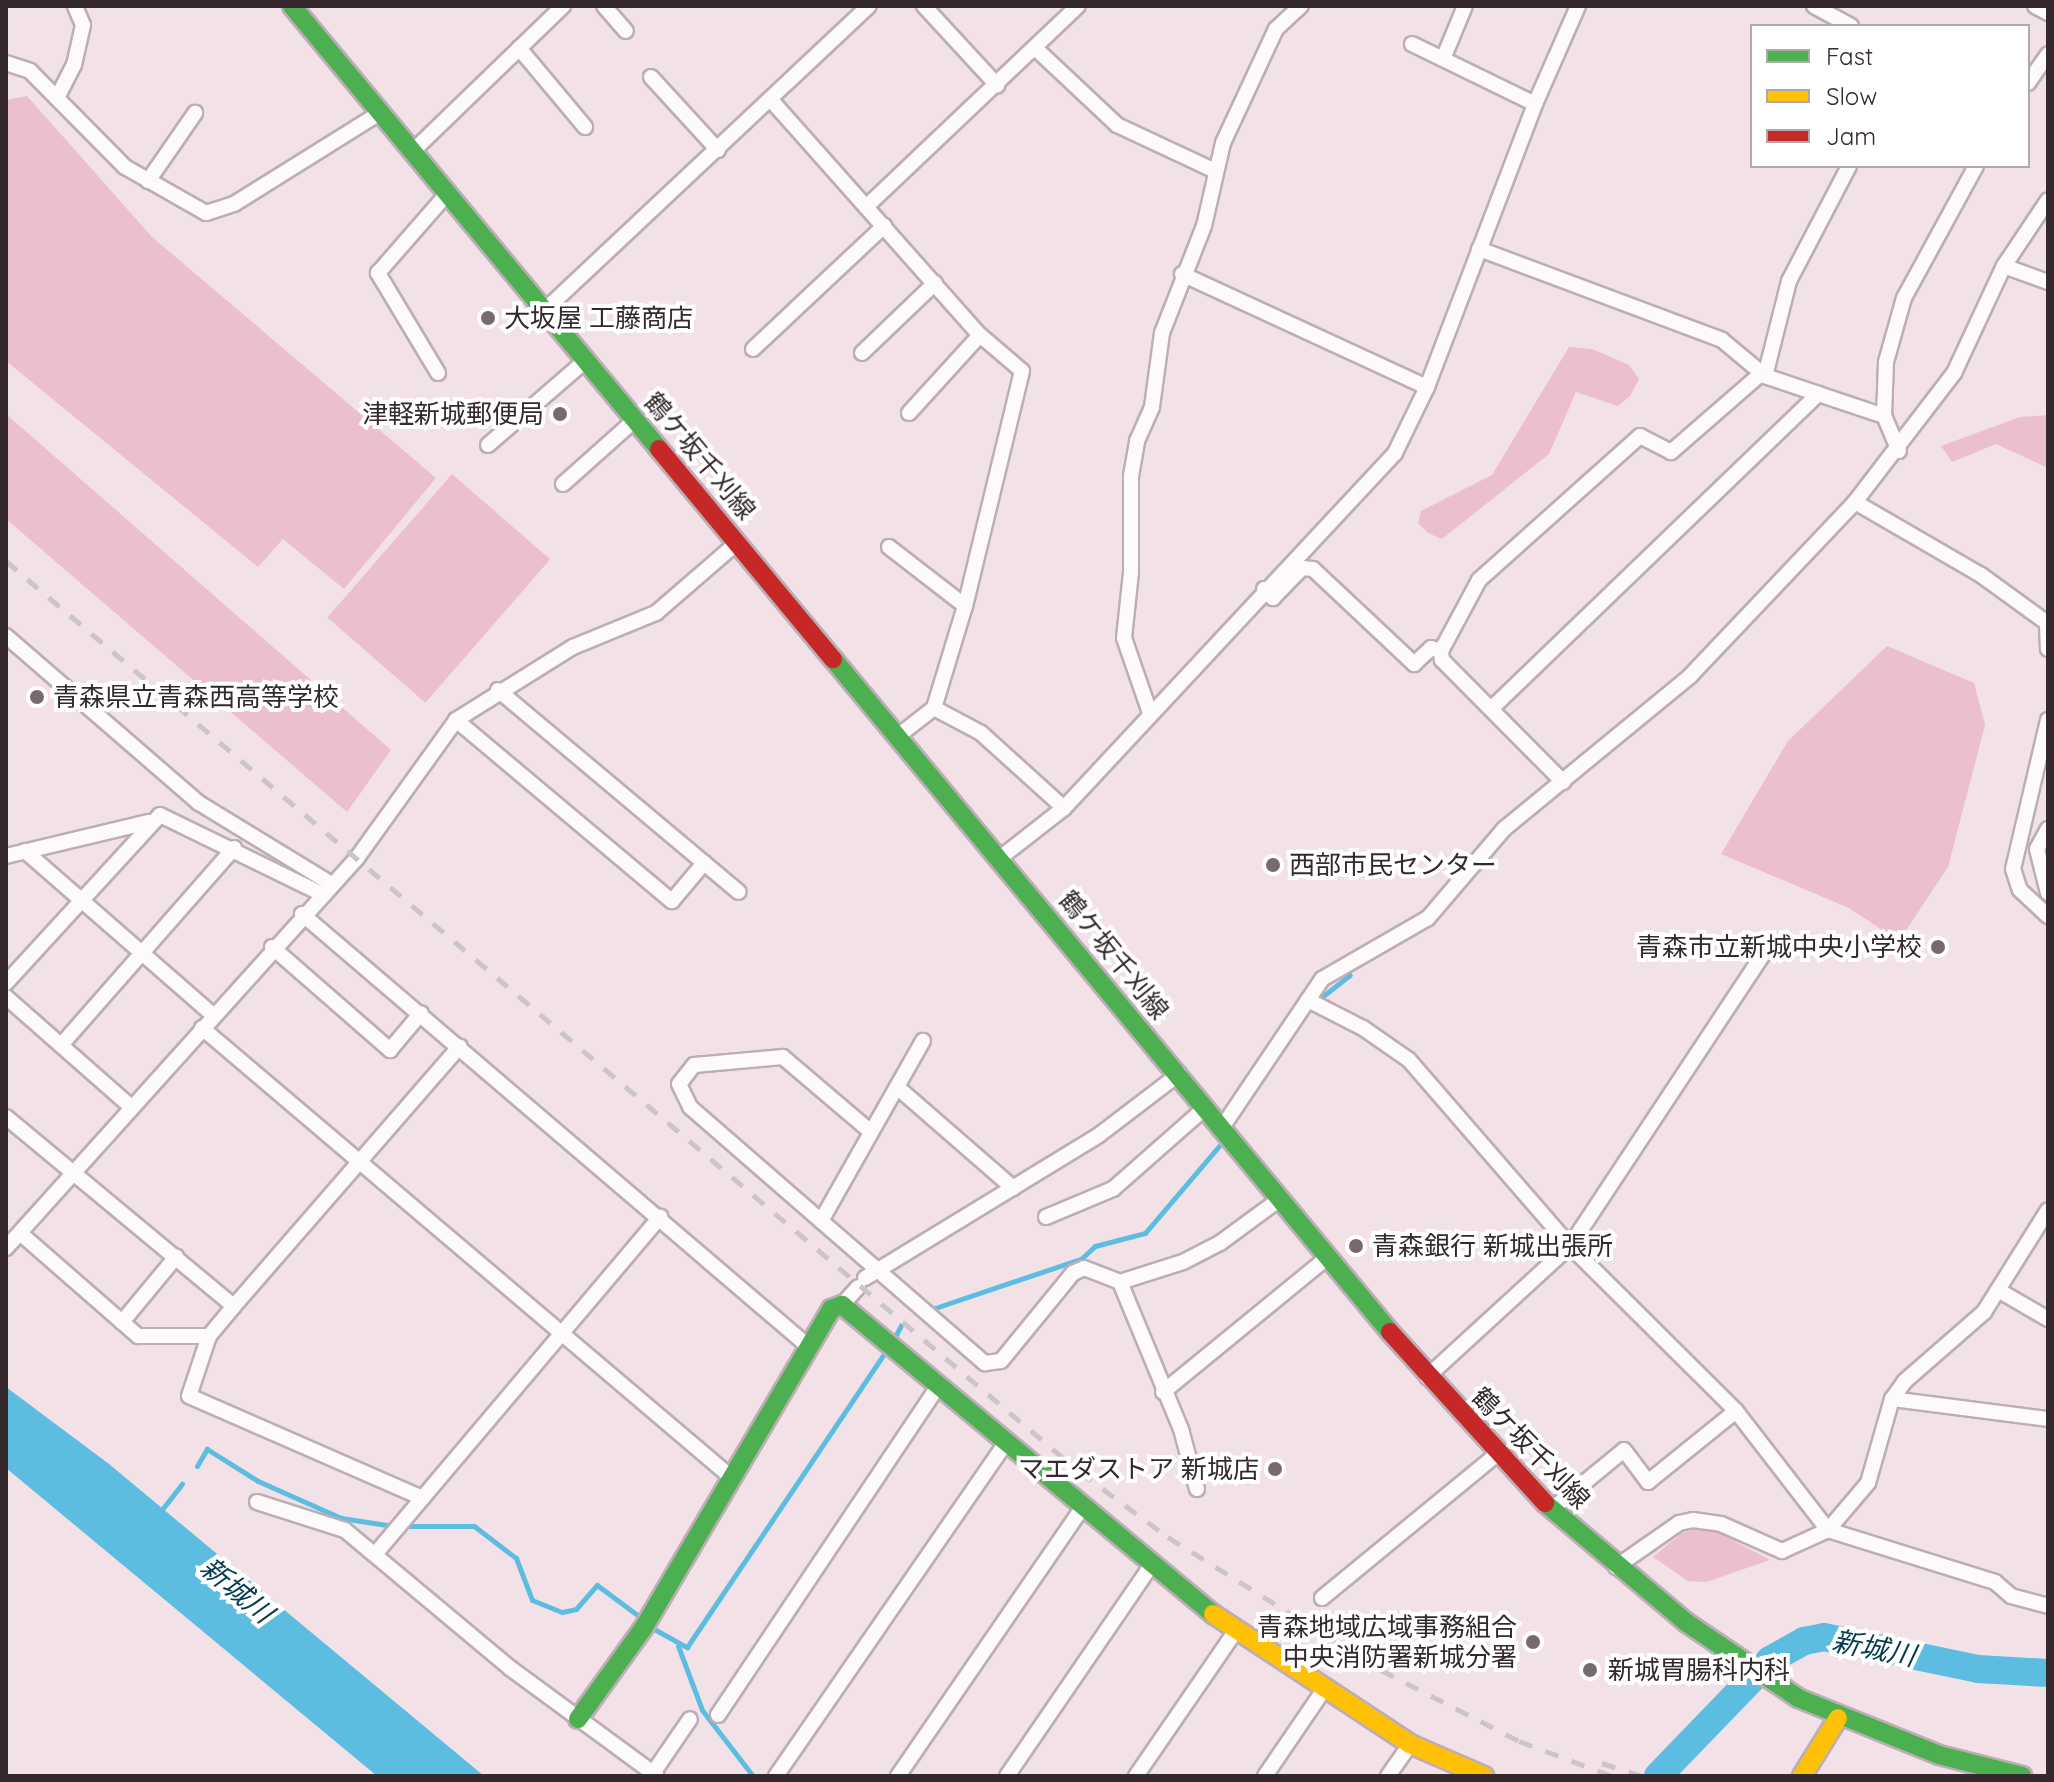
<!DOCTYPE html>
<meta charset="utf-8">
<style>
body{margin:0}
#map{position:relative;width:2054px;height:1782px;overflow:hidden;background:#f3e1e8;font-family:Quicksand,"Noto Sans JP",sans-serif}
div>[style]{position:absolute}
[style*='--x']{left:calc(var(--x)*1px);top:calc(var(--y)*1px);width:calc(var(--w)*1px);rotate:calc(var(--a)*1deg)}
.green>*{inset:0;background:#ebbed0;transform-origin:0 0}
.water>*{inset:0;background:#5dbde0}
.stream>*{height:5px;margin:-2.5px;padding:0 2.5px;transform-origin:2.5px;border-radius:2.5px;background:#5dbde0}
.river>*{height:28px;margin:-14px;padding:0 14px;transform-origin:14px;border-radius:14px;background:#5dbde0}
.roads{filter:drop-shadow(2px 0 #bcaeb4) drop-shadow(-2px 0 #bcaeb4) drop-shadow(0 2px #bcaeb4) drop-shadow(0 -2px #bcaeb4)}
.street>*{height:14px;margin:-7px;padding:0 7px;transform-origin:7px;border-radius:7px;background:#fdfafc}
.fast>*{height:18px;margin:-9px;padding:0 9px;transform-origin:9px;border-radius:9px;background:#4caf50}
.slow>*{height:18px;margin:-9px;padding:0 9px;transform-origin:9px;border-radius:9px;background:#ffc107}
.jam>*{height:18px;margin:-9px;padding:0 9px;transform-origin:9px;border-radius:9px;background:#c62828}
.rail>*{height:5px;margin-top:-2.5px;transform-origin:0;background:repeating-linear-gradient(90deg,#cac5c7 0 14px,transparent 0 28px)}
.dots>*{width:22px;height:22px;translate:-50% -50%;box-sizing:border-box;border:4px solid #fff;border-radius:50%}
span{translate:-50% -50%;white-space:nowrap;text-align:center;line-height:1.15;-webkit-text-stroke:8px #fff;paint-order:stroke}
.poi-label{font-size:26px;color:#35292e}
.left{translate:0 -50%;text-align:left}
.right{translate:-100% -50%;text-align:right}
.street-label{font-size:26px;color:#35292e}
.water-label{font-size:28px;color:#013c4f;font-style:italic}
.frame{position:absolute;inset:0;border:8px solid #35292e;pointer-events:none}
.legend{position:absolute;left:1750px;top:24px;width:280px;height:144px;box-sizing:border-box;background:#fff;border:2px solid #aea9ab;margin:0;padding:10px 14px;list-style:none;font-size:24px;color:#35292e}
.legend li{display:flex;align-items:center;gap:16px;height:40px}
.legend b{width:40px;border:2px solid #aea9ab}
</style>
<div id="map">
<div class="green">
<div style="clip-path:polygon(27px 96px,152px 237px,436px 478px,344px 589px,283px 539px,258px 567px,6px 361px,6px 100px)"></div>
<div style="clip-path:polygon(1569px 347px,1592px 349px,1629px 365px,1639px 379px,1630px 396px,1618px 406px,1576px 392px,1549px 454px,1442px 539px,1428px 533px,1418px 523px,1421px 511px,1492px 475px)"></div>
<div style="clip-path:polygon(6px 414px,391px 750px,347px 812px,6px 519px)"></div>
<div style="clip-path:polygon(2048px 415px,2048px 468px,1996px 444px,1952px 462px,1941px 446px,2020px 417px)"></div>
<div style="left:452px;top:474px;width:130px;height:190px;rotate:41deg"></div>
<div style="clip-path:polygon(1887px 646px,1974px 683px,1985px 725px,1948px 867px,1899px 941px,1849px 908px,1721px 854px,1788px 741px)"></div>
<div style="clip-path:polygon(1699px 1528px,1714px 1530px,1770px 1560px,1706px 1582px,1688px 1581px,1653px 1557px,1682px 1533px)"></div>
</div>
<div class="water">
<div style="clip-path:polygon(6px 1387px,109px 1464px,484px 1776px,377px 1776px,6px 1468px)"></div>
</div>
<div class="stream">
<div style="--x:1323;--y:996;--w:34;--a:-38"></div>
<div style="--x:935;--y:1308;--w:154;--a:-18.6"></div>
<div style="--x:1081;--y:1259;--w:19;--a:-43"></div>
<div style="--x:1095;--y:1246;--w:52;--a:-14.6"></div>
<div style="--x:1145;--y:1233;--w:114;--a:-49.6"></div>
<div style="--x:895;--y:1337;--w:13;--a:-63"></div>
<div style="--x:197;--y:1466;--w:20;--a:-60"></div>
<div style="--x:207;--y:1449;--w:60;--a:32.1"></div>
<div style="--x:258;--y:1481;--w:91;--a:24"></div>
<div style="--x:341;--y:1518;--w:53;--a:8.7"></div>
<div style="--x:160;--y:1512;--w:36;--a:-52"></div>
<div style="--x:403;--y:1526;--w:71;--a:0"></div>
<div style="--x:474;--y:1526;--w:53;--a:37.3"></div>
<div style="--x:516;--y:1558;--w:45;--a:69.1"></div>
<div style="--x:532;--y:1600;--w:32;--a:22"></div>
<div style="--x:562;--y:1612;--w:14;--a:-12"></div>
<div style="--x:576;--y:1609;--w:32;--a:-49"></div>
<div style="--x:597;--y:1585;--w:54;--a:36.7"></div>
<div style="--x:654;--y:1629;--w:38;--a:29"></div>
<div style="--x:687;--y:1647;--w:357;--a:-56.1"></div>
<div style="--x:678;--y:1646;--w:68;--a:69.4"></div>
<div style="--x:702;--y:1710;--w:83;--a:52.3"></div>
</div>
<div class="river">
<div style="--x:1658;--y:1776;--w:161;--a:-46"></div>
<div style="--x:1770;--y:1660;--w:39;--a:-29"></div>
<div style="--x:1804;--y:1641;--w:20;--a:-11"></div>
<div style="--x:1824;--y:1637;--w:157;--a:11.7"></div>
<div style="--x:1978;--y:1669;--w:70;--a:3.3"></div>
</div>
<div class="roads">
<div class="street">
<div style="--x:604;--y:6;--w:33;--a:49"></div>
<div style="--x:924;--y:6;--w:108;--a:47.3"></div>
<div style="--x:1814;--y:6;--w:42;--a:28.4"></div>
<div style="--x:2035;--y:6;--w:15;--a:28"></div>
<div style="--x:1412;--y:44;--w:137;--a:26"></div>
<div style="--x:519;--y:48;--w:103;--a:50.1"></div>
<div style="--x:1035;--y:48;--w:112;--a:43.2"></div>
<div style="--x:1117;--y:125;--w:108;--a:25.1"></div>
<div style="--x:1443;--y:59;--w:57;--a:-67.5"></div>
<div style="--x:6;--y:63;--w:25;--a:18"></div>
<div style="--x:30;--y:71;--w:135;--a:45.3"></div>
<div style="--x:125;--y:167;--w:93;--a:29.6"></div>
<div style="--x:206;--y:213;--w:29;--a:-18"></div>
<div style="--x:234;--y:204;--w:173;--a:-32"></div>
<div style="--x:651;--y:77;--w:99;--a:47.5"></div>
<div style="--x:2028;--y:83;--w:35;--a:-55"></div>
<div style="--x:57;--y:98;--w:37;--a:-63"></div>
<div style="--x:74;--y:65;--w:41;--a:-77.3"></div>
<div style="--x:83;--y:25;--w:21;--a:-113"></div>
<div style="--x:771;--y:100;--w:314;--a:48.4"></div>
<div style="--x:980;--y:335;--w:55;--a:40.6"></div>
<div style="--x:1022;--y:371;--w:242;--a:103.6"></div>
<div style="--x:965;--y:606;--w:107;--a:106.9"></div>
<div style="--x:934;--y:708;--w:46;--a:142.1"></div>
<div style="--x:413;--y:151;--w:209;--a:-44"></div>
<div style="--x:148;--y:181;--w:83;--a:-55.3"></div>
<div style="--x:866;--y:207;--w:292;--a:-43.5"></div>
<div style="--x:1479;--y:249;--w:259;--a:20.5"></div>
<div style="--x:1722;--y:340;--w:56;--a:39.9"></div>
<div style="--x:1765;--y:376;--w:126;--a:18.6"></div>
<div style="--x:2004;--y:266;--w:47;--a:20"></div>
<div style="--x:1182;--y:274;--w:270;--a:24.8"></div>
<div style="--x:545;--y:310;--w:444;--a:-43.2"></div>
<div style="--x:753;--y:349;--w:180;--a:-43.2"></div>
<div style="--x:862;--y:353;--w:101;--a:-43.8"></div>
<div style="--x:438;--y:373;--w:117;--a:-121"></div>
<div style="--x:378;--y:273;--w:105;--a:-48.9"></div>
<div style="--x:1765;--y:376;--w:98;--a:-75.8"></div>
<div style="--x:1789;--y:281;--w:130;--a:-62.4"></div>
<div style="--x:909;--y:413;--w:105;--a:-47.7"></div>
<div style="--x:488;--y:445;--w:130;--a:-40.9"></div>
<div style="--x:1899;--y:451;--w:38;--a:-113"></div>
<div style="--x:1884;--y:416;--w:54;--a:-87.9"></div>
<div style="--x:1886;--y:362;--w:66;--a:-74.3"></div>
<div style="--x:1904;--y:298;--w:150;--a:-61.4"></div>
<div style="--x:563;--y:484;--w:98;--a:-41.7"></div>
<div style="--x:1855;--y:502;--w:146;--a:30.1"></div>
<div style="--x:1981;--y:575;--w:82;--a:36"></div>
<div style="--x:2047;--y:623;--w:26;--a:88"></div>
<div style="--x:889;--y:547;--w:96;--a:37.8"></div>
<div style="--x:1264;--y:589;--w:13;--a:45"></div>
<div style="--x:1273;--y:598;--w:42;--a:-46"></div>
<div style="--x:1302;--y:568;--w:11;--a:5"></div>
<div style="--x:1313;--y:569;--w:139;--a:43.2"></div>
<div style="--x:1414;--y:664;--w:23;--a:-43"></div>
<div style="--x:1431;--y:648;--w:10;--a:17"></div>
<div style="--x:1441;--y:651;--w:81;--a:-61.8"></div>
<div style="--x:1479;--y:580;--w:216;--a:-41.8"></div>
<div style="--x:1640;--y:436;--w:35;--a:27"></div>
<div style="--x:1671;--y:452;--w:121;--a:-41"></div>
<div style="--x:6;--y:636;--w:255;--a:40.9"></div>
<div style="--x:199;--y:803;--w:153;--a:31.4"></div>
<div style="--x:1441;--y:651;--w:9;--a:84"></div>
<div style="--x:1442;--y:660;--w:172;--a:45.2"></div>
<div style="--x:498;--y:690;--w:314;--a:40"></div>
<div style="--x:934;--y:708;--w:53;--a:28"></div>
<div style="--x:981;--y:733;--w:112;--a:42.1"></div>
<div style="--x:1492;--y:708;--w:453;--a:-43.9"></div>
<div style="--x:1150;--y:713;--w:79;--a:-109.1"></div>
<div style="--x:1124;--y:638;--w:65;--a:-83.9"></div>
<div style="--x:1131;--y:573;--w:97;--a:-90"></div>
<div style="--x:1131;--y:476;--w:36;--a:-80"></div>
<div style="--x:1137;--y:441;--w:37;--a:-66"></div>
<div style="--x:1152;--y:407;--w:75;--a:-82.3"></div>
<div style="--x:1162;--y:333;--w:115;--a:-68.6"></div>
<div style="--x:1204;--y:226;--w:85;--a:-77.1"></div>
<div style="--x:1223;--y:143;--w:126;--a:-65.1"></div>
<div style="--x:1276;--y:29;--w:34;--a:-43"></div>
<div style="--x:456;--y:720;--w:282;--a:40"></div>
<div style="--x:672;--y:901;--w:50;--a:-49.9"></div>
<div style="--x:2048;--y:720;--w:153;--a:103.2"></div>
<div style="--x:2013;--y:869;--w:22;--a:72"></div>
<div style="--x:2020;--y:890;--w:38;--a:43"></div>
<div style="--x:2048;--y:829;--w:23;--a:119"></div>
<div style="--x:2037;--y:849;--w:45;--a:76"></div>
<div style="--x:25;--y:851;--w:249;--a:41.1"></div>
<div style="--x:6;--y:856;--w:147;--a:-13.4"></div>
<div style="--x:1000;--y:858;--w:81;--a:-38"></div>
<div style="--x:1064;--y:808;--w:485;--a:-47"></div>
<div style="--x:1395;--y:453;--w:73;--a:-64.1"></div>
<div style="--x:1427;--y:387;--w:303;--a:-69.1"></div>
<div style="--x:1535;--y:104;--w:107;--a:-66.3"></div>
<div style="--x:302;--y:914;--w:667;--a:40.5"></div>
<div style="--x:272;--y:947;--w:157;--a:41.1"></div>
<div style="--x:390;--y:1050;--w:48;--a:-50"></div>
<div style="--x:6;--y:983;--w:228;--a:-47.5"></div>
<div style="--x:160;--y:815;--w:178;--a:26"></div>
<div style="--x:6;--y:997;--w:167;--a:41.3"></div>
<div style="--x:1308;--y:1000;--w:62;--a:27"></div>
<div style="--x:1363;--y:1028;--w:56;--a:34.8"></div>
<div style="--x:1409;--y:1060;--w:246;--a:49.1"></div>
<div style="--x:1570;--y:1246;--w:234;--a:44.8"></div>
<div style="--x:1736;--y:1411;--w:150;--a:52.3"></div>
<div style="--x:1828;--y:1530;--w:175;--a:17.3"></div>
<div style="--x:1995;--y:1582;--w:21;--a:41"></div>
<div style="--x:2011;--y:1596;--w:38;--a:15"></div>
<div style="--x:202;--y:1028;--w:695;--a:40.33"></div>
<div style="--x:62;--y:1044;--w:261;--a:-48.7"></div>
<div style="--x:897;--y:1087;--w:154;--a:41"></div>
<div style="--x:6;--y:1117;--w:296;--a:39.7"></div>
<div style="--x:234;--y:1306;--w:344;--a:-49"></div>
<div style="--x:1221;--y:1129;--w:181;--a:-56"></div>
<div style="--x:1322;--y:979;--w:122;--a:-29.9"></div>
<div style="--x:1428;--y:918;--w:117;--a:-49.5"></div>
<div style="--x:1504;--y:829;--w:241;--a:-39.4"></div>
<div style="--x:1690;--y:676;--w:240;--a:-46.5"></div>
<div style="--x:1855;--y:502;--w:163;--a:-52.5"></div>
<div style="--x:1954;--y:373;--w:118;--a:-65"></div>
<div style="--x:2004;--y:266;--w:79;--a:-56.3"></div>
<div style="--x:871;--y:1132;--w:116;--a:-139.6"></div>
<div style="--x:783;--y:1057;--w:89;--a:174.9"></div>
<div style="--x:694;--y:1065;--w:24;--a:128"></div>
<div style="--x:679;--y:1084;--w:25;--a:64"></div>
<div style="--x:690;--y:1107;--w:391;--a:41"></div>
<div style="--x:985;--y:1363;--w:16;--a:-7"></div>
<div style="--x:1001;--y:1361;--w:114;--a:-50.7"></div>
<div style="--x:1073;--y:1273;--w:12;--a:-24"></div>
<div style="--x:1084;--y:1268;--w:39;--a:21"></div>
<div style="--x:1120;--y:1282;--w:66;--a:-17.6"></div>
<div style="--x:1183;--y:1262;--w:42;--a:-27.2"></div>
<div style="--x:1220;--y:1243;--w:74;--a:-36.3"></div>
<div style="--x:1046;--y:1217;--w:73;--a:-22.7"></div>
<div style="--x:1113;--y:1189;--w:123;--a:-41.4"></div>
<div style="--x:821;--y:1221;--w:207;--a:-60.5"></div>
<div style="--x:20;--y:1233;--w:157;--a:41.1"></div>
<div style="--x:138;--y:1336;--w:71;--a:0"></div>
<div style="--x:209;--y:1336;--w:39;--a:-50"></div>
<div style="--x:6;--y:1248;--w:525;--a:-48.01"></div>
<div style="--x:357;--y:858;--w:170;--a:-54.3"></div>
<div style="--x:456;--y:720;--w:138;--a:-32"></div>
<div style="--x:573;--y:647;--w:90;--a:-22.3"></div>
<div style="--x:656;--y:613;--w:108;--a:-40.9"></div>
<div style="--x:865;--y:1278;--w:274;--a:-31.4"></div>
<div style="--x:1099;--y:1135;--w:101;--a:-37.3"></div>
<div style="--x:1120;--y:1282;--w:159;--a:67.5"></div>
<div style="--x:1181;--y:1429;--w:62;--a:75.1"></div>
<div style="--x:1998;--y:1290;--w:58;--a:30.1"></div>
<div style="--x:842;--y:1305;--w:24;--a:-48"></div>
<div style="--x:122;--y:1322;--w:85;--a:-50.3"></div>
<div style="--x:209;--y:1336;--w:63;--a:108.4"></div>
<div style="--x:189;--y:1396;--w:255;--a:23.6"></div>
<div style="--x:1427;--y:1377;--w:194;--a:-42.5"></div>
<div style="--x:1570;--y:1246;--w:361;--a:-56.5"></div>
<div style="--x:1163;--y:1392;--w:213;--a:-39.3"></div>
<div style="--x:1892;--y:1399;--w:157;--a:7.3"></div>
<div style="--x:257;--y:1502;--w:92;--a:17.7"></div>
<div style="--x:345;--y:1530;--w:215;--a:39.9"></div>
<div style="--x:510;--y:1668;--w:182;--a:36.3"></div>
<div style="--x:1551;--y:1510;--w:94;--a:-39.4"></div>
<div style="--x:1624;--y:1450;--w:40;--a:53"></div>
<div style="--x:1648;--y:1482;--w:113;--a:-38.9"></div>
<div style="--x:377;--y:1552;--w:439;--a:-49.8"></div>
<div style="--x:1616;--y:1567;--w:77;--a:-34.9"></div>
<div style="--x:1679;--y:1523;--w:14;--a:-12"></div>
<div style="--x:1693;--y:1520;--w:28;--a:8"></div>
<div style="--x:1721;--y:1524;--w:67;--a:23.9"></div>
<div style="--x:1782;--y:1551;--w:51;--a:-24.5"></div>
<div style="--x:1828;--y:1530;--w:62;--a:-49.6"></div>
<div style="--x:1868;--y:1483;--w:87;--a:-74.1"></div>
<div style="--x:1892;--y:1399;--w:22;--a:-54"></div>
<div style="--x:1905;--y:1381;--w:105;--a:-41.1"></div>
<div style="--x:1984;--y:1312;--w:120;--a:-57.9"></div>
<div style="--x:1322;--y:1598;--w:227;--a:-39.4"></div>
<div style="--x:718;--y:1715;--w:397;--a:-56.2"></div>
<div style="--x:653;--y:1773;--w:65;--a:-55.6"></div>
<div style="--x:776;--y:1776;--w:407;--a:-55.4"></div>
<div style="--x:898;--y:1776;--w:329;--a:-55.5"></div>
<div style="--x:1007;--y:1776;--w:258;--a:-55.6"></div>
<div style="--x:1136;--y:1776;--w:175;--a:-55.5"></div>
<div style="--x:1265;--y:1776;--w:103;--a:-55.7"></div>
<div style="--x:1388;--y:1776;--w:39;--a:-55"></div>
</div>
<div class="fast">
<div style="--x:292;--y:6;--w:575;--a:50.36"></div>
<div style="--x:833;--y:659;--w:874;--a:50.39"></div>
<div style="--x:1545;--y:1503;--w:186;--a:40.2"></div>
<div style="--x:1687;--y:1623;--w:134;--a:34"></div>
<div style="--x:1798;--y:1698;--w:152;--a:22"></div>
<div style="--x:1939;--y:1755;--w:86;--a:14.2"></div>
<div style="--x:578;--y:1719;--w:113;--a:-54.3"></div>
<div style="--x:644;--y:1627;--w:369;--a:-59.5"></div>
<div style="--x:831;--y:1309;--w:12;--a:-20"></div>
<div style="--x:842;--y:1305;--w:483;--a:39.8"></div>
</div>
<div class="slow">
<div style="--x:1213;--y:1614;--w:236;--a:33.4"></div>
<div style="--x:1410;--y:1744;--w:81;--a:23.4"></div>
<div style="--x:1802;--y:1776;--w:68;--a:-58.2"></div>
</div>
<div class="jam">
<div style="--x:659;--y:449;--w:273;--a:50.4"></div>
<div style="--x:1390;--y:1332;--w:231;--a:47.8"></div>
</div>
</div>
<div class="rail">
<div style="--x:6;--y:561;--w:1408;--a:40.31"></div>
<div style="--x:1080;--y:1472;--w:109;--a:36.5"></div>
<div style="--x:1168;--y:1537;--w:251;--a:32"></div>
<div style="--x:1381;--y:1670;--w:155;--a:27.2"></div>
<div style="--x:1519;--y:1741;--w:99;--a:20.6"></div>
<div style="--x:1602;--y:1763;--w:42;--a:18"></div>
</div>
<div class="dots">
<div style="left:488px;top:318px;background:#78696f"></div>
<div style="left:560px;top:414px;background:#78696f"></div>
<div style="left:37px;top:697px;background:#78696f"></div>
<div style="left:1273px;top:865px;background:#78696f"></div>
<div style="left:1938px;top:947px;background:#78696f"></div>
<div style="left:1356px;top:1246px;background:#78696f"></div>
<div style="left:1275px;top:1469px;background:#78696f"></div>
<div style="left:1533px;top:1642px;background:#78696f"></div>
<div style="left:1590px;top:1670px;background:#78696f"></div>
</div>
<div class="poi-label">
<span class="left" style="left:504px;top:318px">大坂屋 工藤商店</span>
<span class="right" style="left:544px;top:414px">津軽新城郵便局</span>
<span class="left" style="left:53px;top:697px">青森県立青森西高等学校</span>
<span class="left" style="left:1289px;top:865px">西部市民センター</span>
<span class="right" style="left:1922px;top:947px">青森市立新城中央小学校</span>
<span class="left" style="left:1372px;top:1246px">青森銀行 新城出張所</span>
<span class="right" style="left:1259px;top:1469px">マエダストア 新城店</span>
<span class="right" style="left:1517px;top:1642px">青森地域広域事務組合<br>中央消防署新城分署</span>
<span class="left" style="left:1608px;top:1670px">新城胃腸科内科</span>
</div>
<div class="street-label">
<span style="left:700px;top:456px;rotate:50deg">鶴ケ坂千刈線</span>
<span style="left:1114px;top:955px;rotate:51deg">鶴ケ坂千刈線</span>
<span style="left:1531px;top:1448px;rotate:46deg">鶴ケ坂千刈線</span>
</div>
<div class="water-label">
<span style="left:237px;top:1590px;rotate:40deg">新城川</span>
<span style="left:1874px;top:1648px;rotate:11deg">新城川</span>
</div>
<div class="frame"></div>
<ul class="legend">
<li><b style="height:10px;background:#4caf50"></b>Fast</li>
<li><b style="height:10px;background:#ffc107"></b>Slow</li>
<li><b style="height:10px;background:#c62828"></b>Jam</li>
</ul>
</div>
